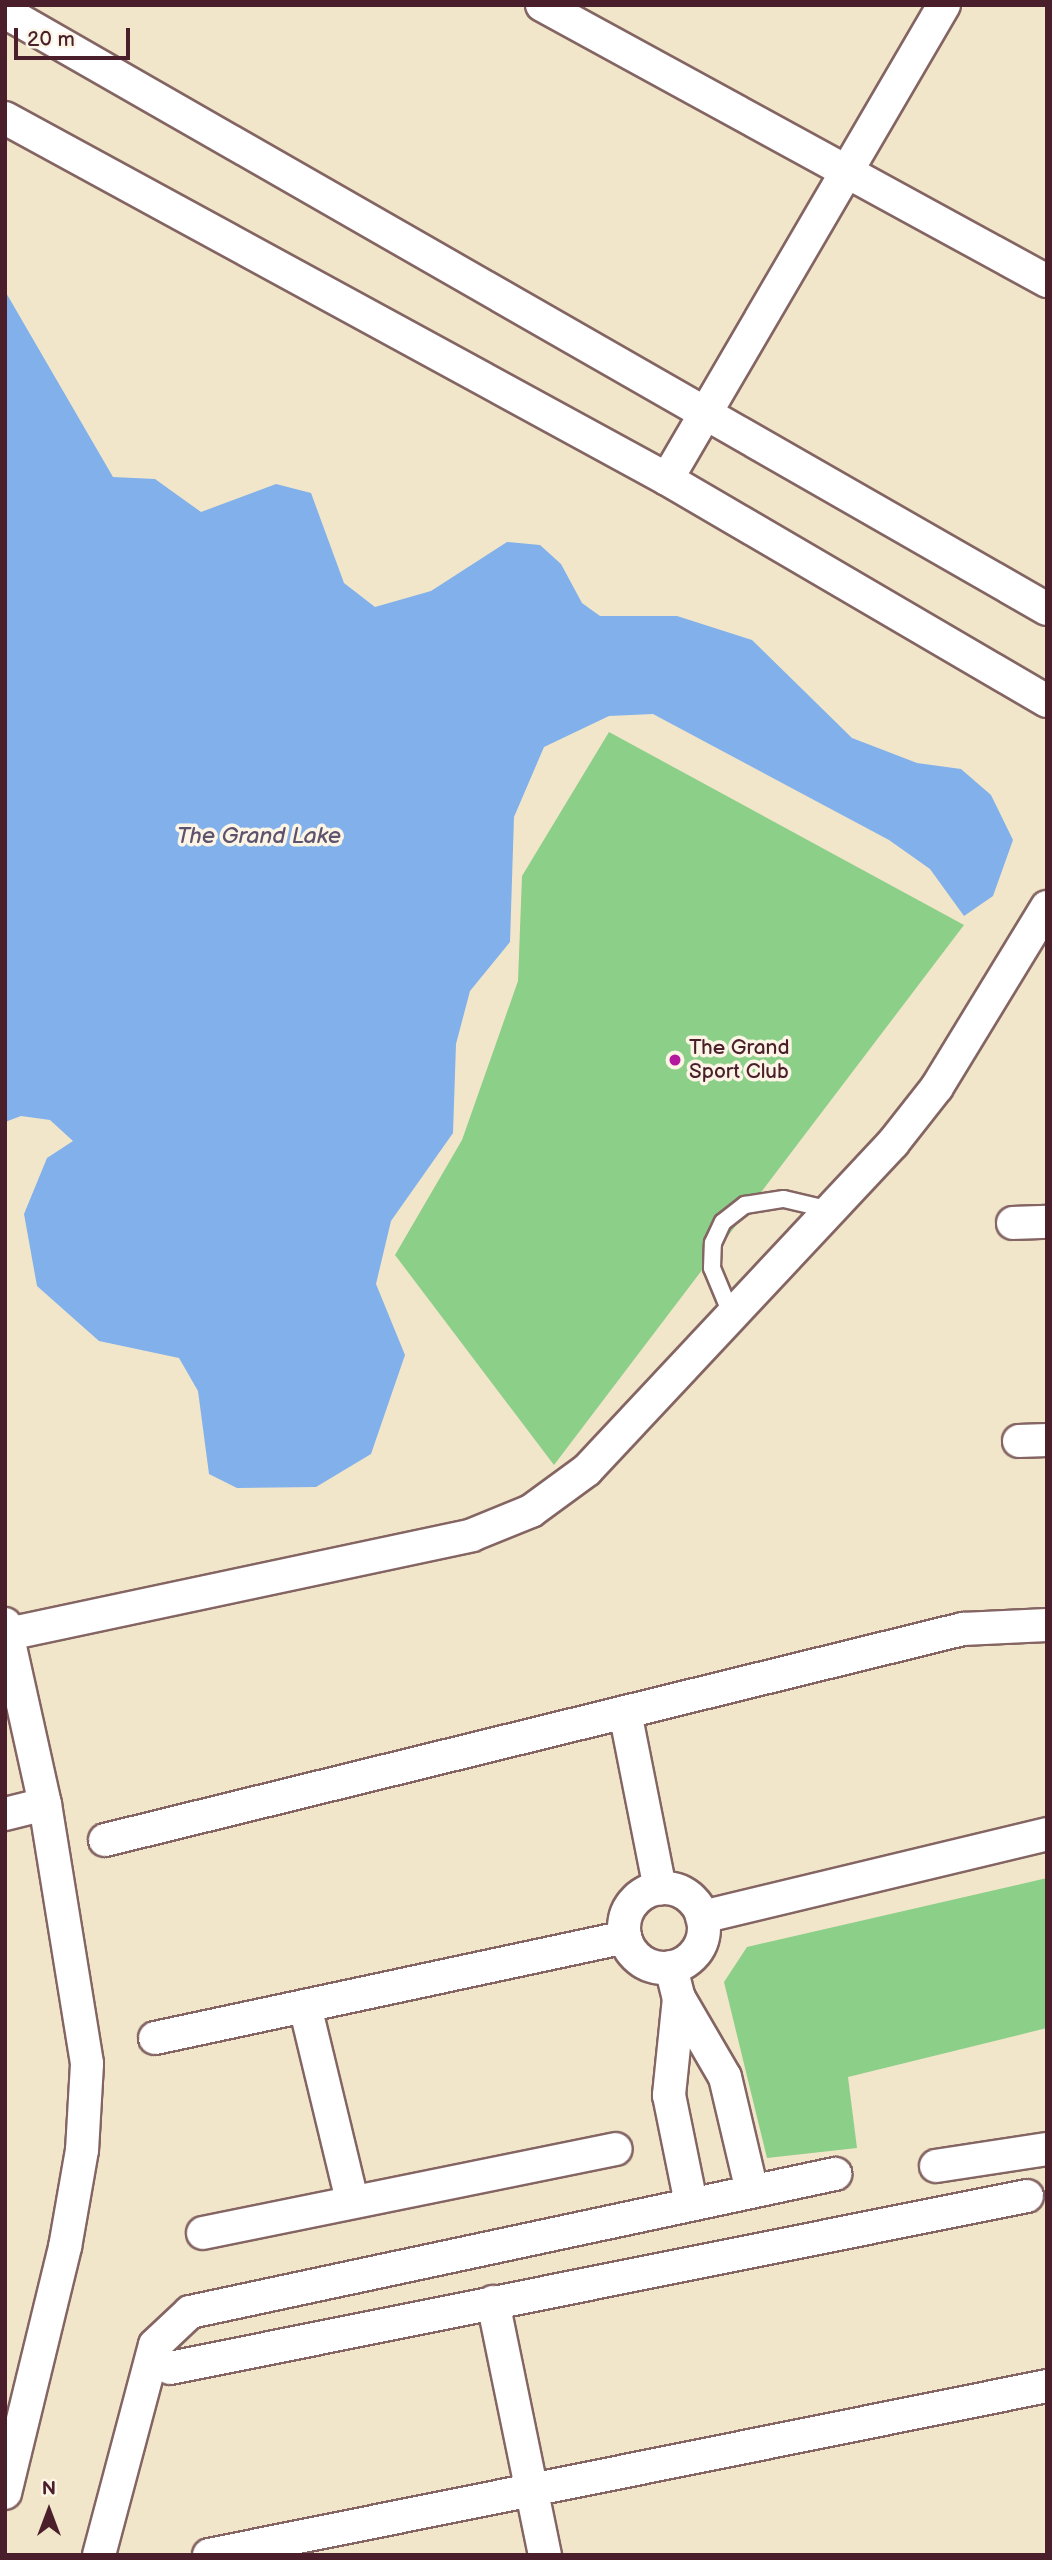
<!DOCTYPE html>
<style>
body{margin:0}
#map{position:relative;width:1052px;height:2560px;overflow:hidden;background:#f1e6ca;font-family:"Balsamiq Sans",sans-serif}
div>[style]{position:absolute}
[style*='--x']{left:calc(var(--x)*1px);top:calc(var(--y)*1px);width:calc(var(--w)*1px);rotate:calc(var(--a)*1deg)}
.green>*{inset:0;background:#8ccf88}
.water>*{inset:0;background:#81b0eb}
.roads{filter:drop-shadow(2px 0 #846563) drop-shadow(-2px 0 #846563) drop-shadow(0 2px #846563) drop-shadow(0 -2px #846563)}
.service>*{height:16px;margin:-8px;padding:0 8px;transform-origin:8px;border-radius:8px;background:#fff}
.minor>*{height:32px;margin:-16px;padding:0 16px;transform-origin:16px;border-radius:16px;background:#fff}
.minor>.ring{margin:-16px;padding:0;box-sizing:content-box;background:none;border:32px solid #fff;border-radius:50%}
.dots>*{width:19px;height:19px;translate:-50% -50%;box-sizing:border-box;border:4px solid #fcf5e5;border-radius:50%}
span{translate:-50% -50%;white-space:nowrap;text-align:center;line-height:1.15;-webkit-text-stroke:7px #fcf5e5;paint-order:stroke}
.poi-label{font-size:21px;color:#4a1f2b}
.left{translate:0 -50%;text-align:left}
.water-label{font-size:23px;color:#5d526e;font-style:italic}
.frame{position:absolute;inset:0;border:7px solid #4a1f2b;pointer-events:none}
.north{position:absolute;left:14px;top:2476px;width:70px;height:70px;-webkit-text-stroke:5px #fcf5e5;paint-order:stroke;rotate:0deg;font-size:19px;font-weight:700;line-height:28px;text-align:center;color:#4a1f2b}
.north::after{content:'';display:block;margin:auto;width:24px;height:32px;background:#4a1f2b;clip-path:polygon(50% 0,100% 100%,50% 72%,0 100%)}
.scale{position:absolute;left:14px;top:28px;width:116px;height:32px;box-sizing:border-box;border:4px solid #4a1f2b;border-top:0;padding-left:9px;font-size:21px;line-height:24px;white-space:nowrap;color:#4a1f2b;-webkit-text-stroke:5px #fcf5e5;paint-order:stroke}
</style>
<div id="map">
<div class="green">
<div style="clip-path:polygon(609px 732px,964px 925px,554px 1465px,395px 1255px,462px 1140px,518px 981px,522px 876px)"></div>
<div style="clip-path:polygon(1047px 1878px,1047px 2028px,848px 2077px,857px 2148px,767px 2158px,724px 1982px,747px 1947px)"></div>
</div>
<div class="water">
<div style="clip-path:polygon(5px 291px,113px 477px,155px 479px,201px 512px,276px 484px,311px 493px,344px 583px,375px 607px,431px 591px,507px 542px,540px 545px,561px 564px,582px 603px,600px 616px,677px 616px,752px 640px,852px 738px,917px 763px,961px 769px,991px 795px,1013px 840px,993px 896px,964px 916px,930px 869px,889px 840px,653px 714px,609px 716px,544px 747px,514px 817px,510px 942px,470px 991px,456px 1044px,453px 1133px,391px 1221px,376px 1284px,405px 1355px,371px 1454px,316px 1487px,237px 1488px,209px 1474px,198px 1391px,179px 1358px,99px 1341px,37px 1286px,24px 1214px,47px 1158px,73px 1141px,50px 1120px,21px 1116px,5px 1122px)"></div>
</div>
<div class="roads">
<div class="service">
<div style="--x:732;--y:1316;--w:52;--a:-112.6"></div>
<div style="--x:712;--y:1268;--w:25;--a:-88"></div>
<div style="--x:713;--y:1243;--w:23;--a:-65"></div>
<div style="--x:723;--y:1222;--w:28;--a:-38"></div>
<div style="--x:745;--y:1205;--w:39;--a:-9"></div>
<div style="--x:784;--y:1199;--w:48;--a:13.2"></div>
</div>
<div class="minor">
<div style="--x:542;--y:5;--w:576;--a:28.66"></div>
<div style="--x:5;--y:12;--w:1201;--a:29.81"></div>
<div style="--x:5;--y:118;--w:754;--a:28.6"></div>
<div style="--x:667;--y:479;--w:440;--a:30.3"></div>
<div style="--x:667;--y:479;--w:549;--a:-59.7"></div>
<div style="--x:1013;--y:1223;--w:34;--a:-2"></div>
<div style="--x:1019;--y:1441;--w:28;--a:-2"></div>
<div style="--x:5;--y:1624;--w:184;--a:77.5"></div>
<div style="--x:45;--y:1804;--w:263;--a:80.8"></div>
<div style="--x:87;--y:2064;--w:86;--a:93.3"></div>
<div style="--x:82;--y:2150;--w:98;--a:99.9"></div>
<div style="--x:65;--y:2247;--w:253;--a:103.7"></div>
<div style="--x:8;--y:1634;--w:474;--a:-12"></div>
<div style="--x:472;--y:1535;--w:64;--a:-22.1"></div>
<div style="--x:531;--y:1511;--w:69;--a:-36.2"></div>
<div style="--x:587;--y:1470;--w:448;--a:-46.9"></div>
<div style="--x:893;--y:1143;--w:71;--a:-51.8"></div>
<div style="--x:937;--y:1087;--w:211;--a:-58.6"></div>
<div style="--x:625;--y:1712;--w:180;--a:78.8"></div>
<div style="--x:5;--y:1814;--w:41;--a:-14"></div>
<div style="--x:105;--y:1840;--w:884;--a:-13.82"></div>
<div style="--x:963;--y:1629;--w:84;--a:-2.7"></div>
<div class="ring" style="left:624px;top:1888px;width:48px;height:48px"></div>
<div style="--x:702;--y:1917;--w:355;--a:-13.5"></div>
<div style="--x:671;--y:1967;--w:32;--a:76"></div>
<div style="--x:679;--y:1998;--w:91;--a:59.8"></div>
<div style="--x:725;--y:2077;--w:117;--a:76.7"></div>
<div style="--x:679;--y:1998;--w:98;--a:95.9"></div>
<div style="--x:669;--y:2095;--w:110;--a:78.5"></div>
<div style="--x:305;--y:2006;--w:200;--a:76.4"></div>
<div style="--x:155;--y:2038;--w:481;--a:-12.1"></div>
<div style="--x:936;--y:2166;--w:112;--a:-8.7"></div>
<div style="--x:203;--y:2233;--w:421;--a:-11.5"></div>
<div style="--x:493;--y:2302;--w:258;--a:78.4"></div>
<div style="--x:170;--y:2368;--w:874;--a:-11.35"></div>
<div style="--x:99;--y:2555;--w:217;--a:-75.1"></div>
<div style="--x:155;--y:2345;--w:48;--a:-43.3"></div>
<div style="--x:190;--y:2312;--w:660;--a:-12.08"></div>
<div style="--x:209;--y:2555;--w:855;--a:-11.4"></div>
</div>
</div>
<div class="dots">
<div style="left:675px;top:1060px;background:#b5179e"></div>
</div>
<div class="poi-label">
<span class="left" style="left:689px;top:1060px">The Grand<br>Sport Club</span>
</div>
<div class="water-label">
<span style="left:259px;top:836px">The Grand Lake</span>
</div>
<div class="frame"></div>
<div class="north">N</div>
<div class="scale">20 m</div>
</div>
